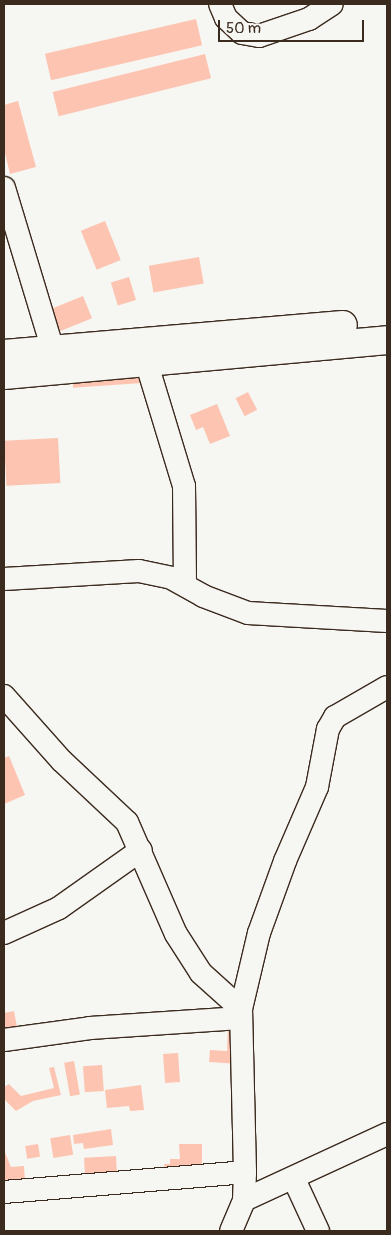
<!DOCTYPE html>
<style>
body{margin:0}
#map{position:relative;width:391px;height:1235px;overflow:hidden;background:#f6f6f2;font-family:Pangolin,sans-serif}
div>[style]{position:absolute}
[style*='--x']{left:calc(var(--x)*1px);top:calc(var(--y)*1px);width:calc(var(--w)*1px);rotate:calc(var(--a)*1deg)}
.building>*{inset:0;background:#fdc5b1;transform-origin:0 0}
.roads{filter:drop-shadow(1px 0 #3b2a1e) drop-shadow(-1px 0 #3b2a1e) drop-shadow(0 1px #3b2a1e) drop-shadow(0 -1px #3b2a1e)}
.street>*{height:22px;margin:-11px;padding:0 11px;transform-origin:11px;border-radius:11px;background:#f6f6f2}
.secondary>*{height:28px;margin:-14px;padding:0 14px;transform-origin:14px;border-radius:14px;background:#f6f6f2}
span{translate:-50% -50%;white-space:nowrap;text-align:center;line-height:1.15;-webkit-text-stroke:5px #f6f6f2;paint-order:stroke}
.frame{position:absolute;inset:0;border:5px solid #3b2a1e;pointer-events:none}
.scale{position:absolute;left:218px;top:20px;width:146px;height:22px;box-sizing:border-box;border:2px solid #3b2a1e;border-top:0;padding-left:6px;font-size:15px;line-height:18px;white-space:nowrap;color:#3b2a1e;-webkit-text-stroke:4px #f6f6f2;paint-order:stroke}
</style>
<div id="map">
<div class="building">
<div style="left:196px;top:19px;width:27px;height:155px;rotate:77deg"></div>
<div style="left:205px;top:54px;width:25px;height:157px;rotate:76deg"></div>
<div style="clip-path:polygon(18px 101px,36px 167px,10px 174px,4px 149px,4px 105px)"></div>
<div style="left:105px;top:221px;width:42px;height:26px;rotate:68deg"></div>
<div style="left:199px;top:257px;width:27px;height:51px;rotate:80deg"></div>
<div style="left:129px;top:277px;width:24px;height:19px;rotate:73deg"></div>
<div style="left:83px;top:296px;width:24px;height:34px;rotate:68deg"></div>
<div style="left:141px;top:369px;width:14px;height:69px;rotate:86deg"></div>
<div style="left:248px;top:392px;width:20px;height:14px;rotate:63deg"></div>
<div style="clip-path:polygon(217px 404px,230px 436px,210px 444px,203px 427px,196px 430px,190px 415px)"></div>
<div style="left:58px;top:438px;width:45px;height:54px;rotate:87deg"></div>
<div style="clip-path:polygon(9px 756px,25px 795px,4px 804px,4px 758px)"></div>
<div style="clip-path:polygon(14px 1011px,18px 1032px,4px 1035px,4px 1013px)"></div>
<div style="clip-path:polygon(228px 1026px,241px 1027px,239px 1064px,209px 1062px,210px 1050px,227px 1051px)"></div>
<div style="left:178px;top:1053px;width:29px;height:15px;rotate:86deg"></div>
<div style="left:74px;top:1061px;width:34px;height:10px;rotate:80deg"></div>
<div style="left:102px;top:1065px;width:26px;height:19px;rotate:86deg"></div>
<div style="clip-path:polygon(54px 1067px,61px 1095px,33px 1101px,16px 1111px,4px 1099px,4px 1087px,9px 1084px,21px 1096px,54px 1088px,49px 1068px)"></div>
<div style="clip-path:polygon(141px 1085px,144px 1110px,130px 1111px,129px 1106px,107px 1108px,105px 1090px)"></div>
<div style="clip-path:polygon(111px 1129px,113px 1145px,84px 1149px,83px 1143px,74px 1144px,73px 1135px)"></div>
<div style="left:70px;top:1135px;width:20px;height:20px;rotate:81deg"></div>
<div style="left:38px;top:1144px;width:13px;height:13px;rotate:81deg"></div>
<div style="clip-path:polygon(179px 1144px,202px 1144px,202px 1174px,165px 1174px,164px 1164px,170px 1164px,170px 1159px,180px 1159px)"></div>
<div style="clip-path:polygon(4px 1150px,11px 1167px,24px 1166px,25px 1182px,4px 1183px)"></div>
<div style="left:116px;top:1156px;width:19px;height:32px;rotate:87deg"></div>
</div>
<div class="roads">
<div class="street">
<div style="--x:220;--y:4;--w:15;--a:67"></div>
<div style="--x:226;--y:18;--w:22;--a:43"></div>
<div style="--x:242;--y:33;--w:17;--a:10"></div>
<div style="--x:259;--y:36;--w:53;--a:-18.8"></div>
<div style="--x:309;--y:19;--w:27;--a:-33"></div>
<div style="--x:4;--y:188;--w:184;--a:73.2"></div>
<div style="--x:146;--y:361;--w:131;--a:73.1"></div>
<div style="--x:184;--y:486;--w:99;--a:89.4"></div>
<div style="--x:4;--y:579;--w:135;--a:-3.4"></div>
<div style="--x:139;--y:571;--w:33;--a:12"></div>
<div style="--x:171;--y:578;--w:37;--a:29"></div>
<div style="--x:203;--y:596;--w:48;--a:20.7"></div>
<div style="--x:248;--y:613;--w:139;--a:3.3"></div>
<div style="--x:4;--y:696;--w:87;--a:48.3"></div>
<div style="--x:62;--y:761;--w:89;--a:43.2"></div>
<div style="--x:127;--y:822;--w:122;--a:66.4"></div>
<div style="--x:176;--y:934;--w:46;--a:57.3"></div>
<div style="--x:201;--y:973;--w:54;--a:42"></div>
<div style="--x:4;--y:933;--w:60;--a:-24.4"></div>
<div style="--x:59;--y:908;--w:100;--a:-35.3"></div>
<div style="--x:4;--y:1040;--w:87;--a:-7.9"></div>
<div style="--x:90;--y:1028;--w:151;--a:-3.8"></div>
<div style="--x:294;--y:1179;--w:57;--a:65.2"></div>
<div style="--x:4;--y:1192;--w:242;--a:-4.7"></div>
<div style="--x:244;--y:1200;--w:157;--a:-24.8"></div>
<div style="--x:231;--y:1231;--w:34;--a:-67"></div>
<div style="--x:244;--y:1200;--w:28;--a:-88"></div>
<div style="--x:245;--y:1172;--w:163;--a:-91.4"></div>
<div style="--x:241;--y:1009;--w:78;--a:-76.7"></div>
<div style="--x:259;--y:933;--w:77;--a:-70.1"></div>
<div style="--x:285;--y:861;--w:81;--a:-66.6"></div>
<div style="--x:317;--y:787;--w:59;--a:-79.3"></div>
<div style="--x:328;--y:729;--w:14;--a:-60"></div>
<div style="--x:335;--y:717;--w:60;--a:-30"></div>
</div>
<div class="secondary">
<div style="--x:4;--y:354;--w:340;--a:-4.9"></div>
<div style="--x:4;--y:375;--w:385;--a:-5.2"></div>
</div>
</div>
<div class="frame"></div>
<div class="scale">50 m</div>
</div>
